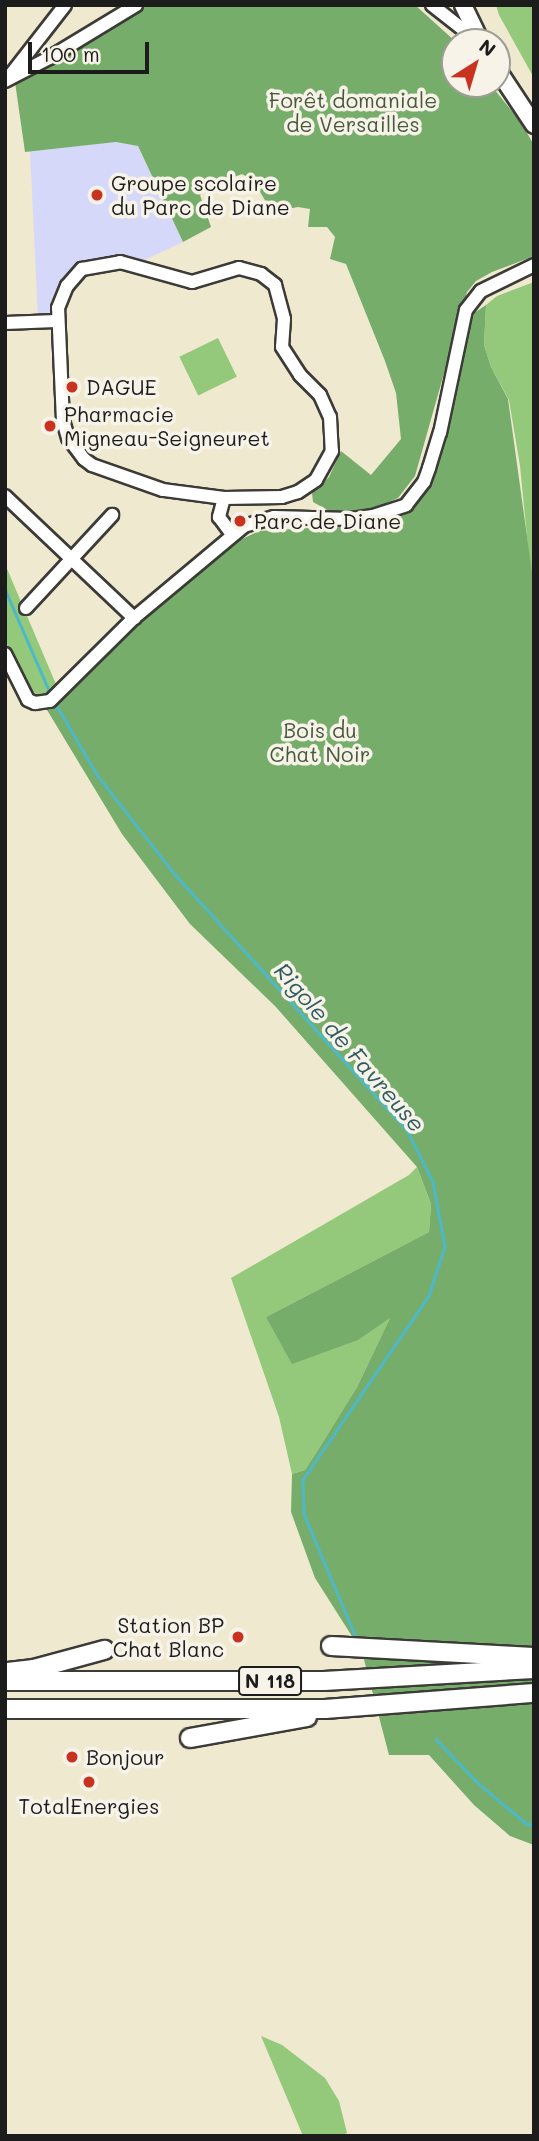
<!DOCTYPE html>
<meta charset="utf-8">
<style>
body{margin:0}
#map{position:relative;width:539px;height:2141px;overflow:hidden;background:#efe9d0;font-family:Mali,sans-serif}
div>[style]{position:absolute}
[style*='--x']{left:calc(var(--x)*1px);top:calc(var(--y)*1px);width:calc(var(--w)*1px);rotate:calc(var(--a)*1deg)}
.built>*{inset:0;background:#d5d8f9}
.green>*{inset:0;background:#94c97b;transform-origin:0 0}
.forest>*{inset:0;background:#77ad6b}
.stream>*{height:2.5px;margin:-1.25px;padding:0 1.25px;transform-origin:1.25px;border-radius:1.25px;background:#4db9c8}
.roads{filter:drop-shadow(2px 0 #3c3b37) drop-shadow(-2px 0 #3c3b37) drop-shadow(0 2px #3c3b37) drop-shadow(0 -2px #3c3b37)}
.minor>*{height:12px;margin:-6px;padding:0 6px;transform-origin:6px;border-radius:6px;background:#fff}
.major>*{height:16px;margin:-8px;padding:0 8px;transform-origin:8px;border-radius:8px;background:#fff}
.highway>*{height:18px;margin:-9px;padding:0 9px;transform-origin:9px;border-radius:9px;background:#fff}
.dots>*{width:19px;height:19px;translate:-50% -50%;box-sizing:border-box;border:4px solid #f7f3e8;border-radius:50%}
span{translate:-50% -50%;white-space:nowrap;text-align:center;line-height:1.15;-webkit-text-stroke:7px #f7f3e8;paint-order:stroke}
.shield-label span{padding:2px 5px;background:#f7f3e8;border:2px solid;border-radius:5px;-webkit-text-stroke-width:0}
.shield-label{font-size:19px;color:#1c1c1c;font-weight:700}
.park-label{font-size:21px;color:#46593d}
.poi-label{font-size:21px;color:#1c1c1c}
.left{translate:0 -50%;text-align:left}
.right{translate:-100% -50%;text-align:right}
.water-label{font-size:23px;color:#305b61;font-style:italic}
.frame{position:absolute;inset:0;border:7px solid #1c1c1c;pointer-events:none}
.north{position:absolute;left:441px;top:28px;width:70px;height:70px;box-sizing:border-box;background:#f7f3e8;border:2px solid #9f9d96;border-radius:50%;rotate:37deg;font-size:19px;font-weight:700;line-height:28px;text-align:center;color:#1c1c1c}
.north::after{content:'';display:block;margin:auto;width:24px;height:32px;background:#c8321e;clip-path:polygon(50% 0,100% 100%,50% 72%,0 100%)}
.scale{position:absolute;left:28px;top:42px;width:121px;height:32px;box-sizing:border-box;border:4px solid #1c1c1c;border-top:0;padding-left:9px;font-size:21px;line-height:24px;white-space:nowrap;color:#1c1c1c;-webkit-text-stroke:5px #f7f3e8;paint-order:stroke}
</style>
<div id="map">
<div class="built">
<div style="clip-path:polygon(116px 142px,138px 146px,183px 242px,136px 264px,124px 261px,63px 281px,56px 291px,49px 314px,45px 319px,38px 318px,30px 151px)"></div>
</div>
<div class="green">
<div style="clip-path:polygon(496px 5px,534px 5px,534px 78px,499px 15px)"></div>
<div style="clip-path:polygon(534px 282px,534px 586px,532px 588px,520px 466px,509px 400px,491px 367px,484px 345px,486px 305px,497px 296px)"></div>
<div style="left:218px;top:338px;width:43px;height:43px;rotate:64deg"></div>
<div style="clip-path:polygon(5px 564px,58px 689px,47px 699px,29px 690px,5px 641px)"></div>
<div style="clip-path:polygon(417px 1167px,431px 1204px,429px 1232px,266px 1317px,391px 1316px,357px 1387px,321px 1445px,305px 1470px,292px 1474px,279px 1417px,231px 1278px,409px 1175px)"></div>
<div style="clip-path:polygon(261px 2036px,282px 2045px,325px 2078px,339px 2101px,347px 2133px,341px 2136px,303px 2136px)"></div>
</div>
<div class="forest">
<div style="clip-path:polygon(145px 5px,415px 5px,456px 42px,455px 84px,490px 84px,520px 121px,534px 145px,534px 256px,492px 272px,476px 281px,467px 292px,415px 476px,398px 498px,371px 510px,331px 512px,313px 502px,312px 493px,329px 477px,341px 451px,371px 475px,401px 439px,396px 393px,385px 361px,346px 264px,330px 259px,335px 237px,327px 227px,308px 227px,310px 209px,298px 207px,272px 212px,253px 180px,242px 174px,213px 185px,200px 195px,211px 227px,183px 242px,138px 146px,116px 142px,25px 152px,15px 82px)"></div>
<div style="clip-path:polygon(486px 305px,484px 345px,491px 367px,508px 399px,534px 587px,534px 1845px,510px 1836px,474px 1805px,429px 1755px,389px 1755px,362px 1652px,315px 1578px,291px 1512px,292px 1474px,305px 1470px,321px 1445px,357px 1387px,390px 1318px,358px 1340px,292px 1364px,266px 1317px,429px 1232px,431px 1204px,417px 1167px,275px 1006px,190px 924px,122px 834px,44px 705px,216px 551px,259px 531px,393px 523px,410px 507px,474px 313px)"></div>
</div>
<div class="stream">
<div style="--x:5;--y:589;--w:116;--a:66.5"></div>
<div style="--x:54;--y:701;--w:87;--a:59.6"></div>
<div style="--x:98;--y:776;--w:122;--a:52"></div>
<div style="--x:173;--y:872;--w:348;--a:47.8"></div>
<div style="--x:407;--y:1130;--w:58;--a:63.4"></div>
<div style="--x:433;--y:1182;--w:66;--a:79.5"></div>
<div style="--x:445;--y:1247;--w:52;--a:108.1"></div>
<div style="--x:429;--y:1296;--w:223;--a:124.4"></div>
<div style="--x:303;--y:1480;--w:34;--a:88"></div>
<div style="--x:304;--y:1514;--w:131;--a:67.1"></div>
<div style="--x:436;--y:1739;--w:62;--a:46.3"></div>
<div style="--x:479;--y:1784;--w:61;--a:39.7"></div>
<div style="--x:526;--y:1823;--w:9;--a:21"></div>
</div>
<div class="roads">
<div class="minor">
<div style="--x:432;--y:5;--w:60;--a:38.2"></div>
<div style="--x:9;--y:77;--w:91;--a:-52.1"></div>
<div style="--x:5;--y:81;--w:50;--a:-27.6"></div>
<div style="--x:49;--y:58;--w:102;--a:-31.3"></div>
<div style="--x:120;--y:262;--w:75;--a:15.5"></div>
<div style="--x:192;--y:282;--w:49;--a:-16.6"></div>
<div style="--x:239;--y:268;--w:23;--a:15"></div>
<div style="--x:261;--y:274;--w:18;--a:38"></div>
<div style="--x:275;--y:285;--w:35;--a:75"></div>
<div style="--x:284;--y:319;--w:28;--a:94"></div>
<div style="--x:282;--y:347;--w:33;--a:57"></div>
<div style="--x:300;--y:375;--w:28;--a:45"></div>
<div style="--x:320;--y:395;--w:24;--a:66"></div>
<div style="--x:330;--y:417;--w:34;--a:87"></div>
<div style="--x:332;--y:451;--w:33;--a:119"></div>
<div style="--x:316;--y:480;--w:22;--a:146"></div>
<div style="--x:298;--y:492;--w:17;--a:163"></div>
<div style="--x:282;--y:497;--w:58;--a:179"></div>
<div style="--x:224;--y:498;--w:62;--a:-172.5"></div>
<div style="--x:163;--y:490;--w:75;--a:-160.6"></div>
<div style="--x:92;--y:465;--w:10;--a:-143"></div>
<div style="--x:84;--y:459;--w:26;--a:-127"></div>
<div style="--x:68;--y:438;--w:18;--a:-106"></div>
<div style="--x:63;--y:421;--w:113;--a:-92.5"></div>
<div style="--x:58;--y:308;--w:24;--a:-68"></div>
<div style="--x:67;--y:286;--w:23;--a:-49"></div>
<div style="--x:82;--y:269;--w:39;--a:-10"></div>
<div style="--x:5;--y:323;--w:51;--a:-2.2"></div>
<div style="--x:5;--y:496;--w:178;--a:43.4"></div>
<div style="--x:224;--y:498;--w:20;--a:105"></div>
<div style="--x:219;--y:517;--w:21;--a:53"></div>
<div style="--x:26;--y:608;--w:127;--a:-47.2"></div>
<div style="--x:5;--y:654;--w:51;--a:63.4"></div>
<div style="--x:28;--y:700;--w:8;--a:23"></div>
<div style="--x:35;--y:703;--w:15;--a:-8"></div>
<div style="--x:50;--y:701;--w:118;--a:-44.7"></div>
<div style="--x:134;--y:618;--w:143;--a:-39.9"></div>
<div style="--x:244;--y:526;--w:31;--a:-17"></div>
<div style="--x:274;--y:517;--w:77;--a:1.5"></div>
<div style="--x:351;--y:519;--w:22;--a:-8"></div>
<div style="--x:373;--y:516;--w:35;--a:-18"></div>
<div style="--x:406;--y:505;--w:29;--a:-52"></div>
<div style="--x:424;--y:482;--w:15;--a:-70"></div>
<div style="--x:429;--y:468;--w:37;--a:-73"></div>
<div style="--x:440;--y:433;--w:126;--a:-78.1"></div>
<div style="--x:466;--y:310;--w:24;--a:-52"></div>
<div style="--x:481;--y:291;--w:59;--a:-26.1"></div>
</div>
<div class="major">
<div style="--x:463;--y:5;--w:41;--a:64.1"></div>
<div style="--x:497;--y:69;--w:67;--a:56.5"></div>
</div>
<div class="highway">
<div style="--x:331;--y:1646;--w:203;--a:3.1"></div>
<div style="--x:8;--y:1672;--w:26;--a:-7"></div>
<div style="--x:34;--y:1669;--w:73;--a:-15.2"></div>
<div style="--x:5;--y:1681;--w:319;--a:0"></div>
<div style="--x:324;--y:1681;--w:210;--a:-3.3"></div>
<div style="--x:5;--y:1709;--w:320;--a:0"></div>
<div style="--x:325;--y:1709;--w:210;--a:-4.4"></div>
<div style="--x:190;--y:1738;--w:119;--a:-10.2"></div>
</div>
</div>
<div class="dots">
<div style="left:97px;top:195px;background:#c8321e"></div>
<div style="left:72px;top:387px;background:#c8321e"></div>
<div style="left:50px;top:426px;background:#c8321e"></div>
<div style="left:240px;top:521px;background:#c8321e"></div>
<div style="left:238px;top:1637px;background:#c8321e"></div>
<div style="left:72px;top:1757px;background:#c8321e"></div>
<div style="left:89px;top:1782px;background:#c8321e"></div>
</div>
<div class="shield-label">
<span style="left:270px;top:1681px">N 118</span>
</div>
<div class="park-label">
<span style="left:353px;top:112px">Forêt domaniale<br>de Versailles</span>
<span style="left:320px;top:742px">Bois du<br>Chat Noir</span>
</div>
<div class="poi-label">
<span class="left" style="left:111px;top:195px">Groupe scolaire<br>du Parc de Diane</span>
<span class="left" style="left:86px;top:387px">DAGUE</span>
<span class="left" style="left:64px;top:426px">Pharmacie<br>Migneau-Seigneuret</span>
<span class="left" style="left:254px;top:521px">Parc de Diane</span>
<span class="right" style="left:224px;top:1637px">Station BP<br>Chat Blanc</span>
<span class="left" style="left:86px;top:1757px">Bonjour</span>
<span style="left:89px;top:1806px">TotalEnergies</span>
</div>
<div class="water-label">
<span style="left:350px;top:1047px;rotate:49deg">Rigole de Favreuse</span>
</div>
<div class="frame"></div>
<div class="north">N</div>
<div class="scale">100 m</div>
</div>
